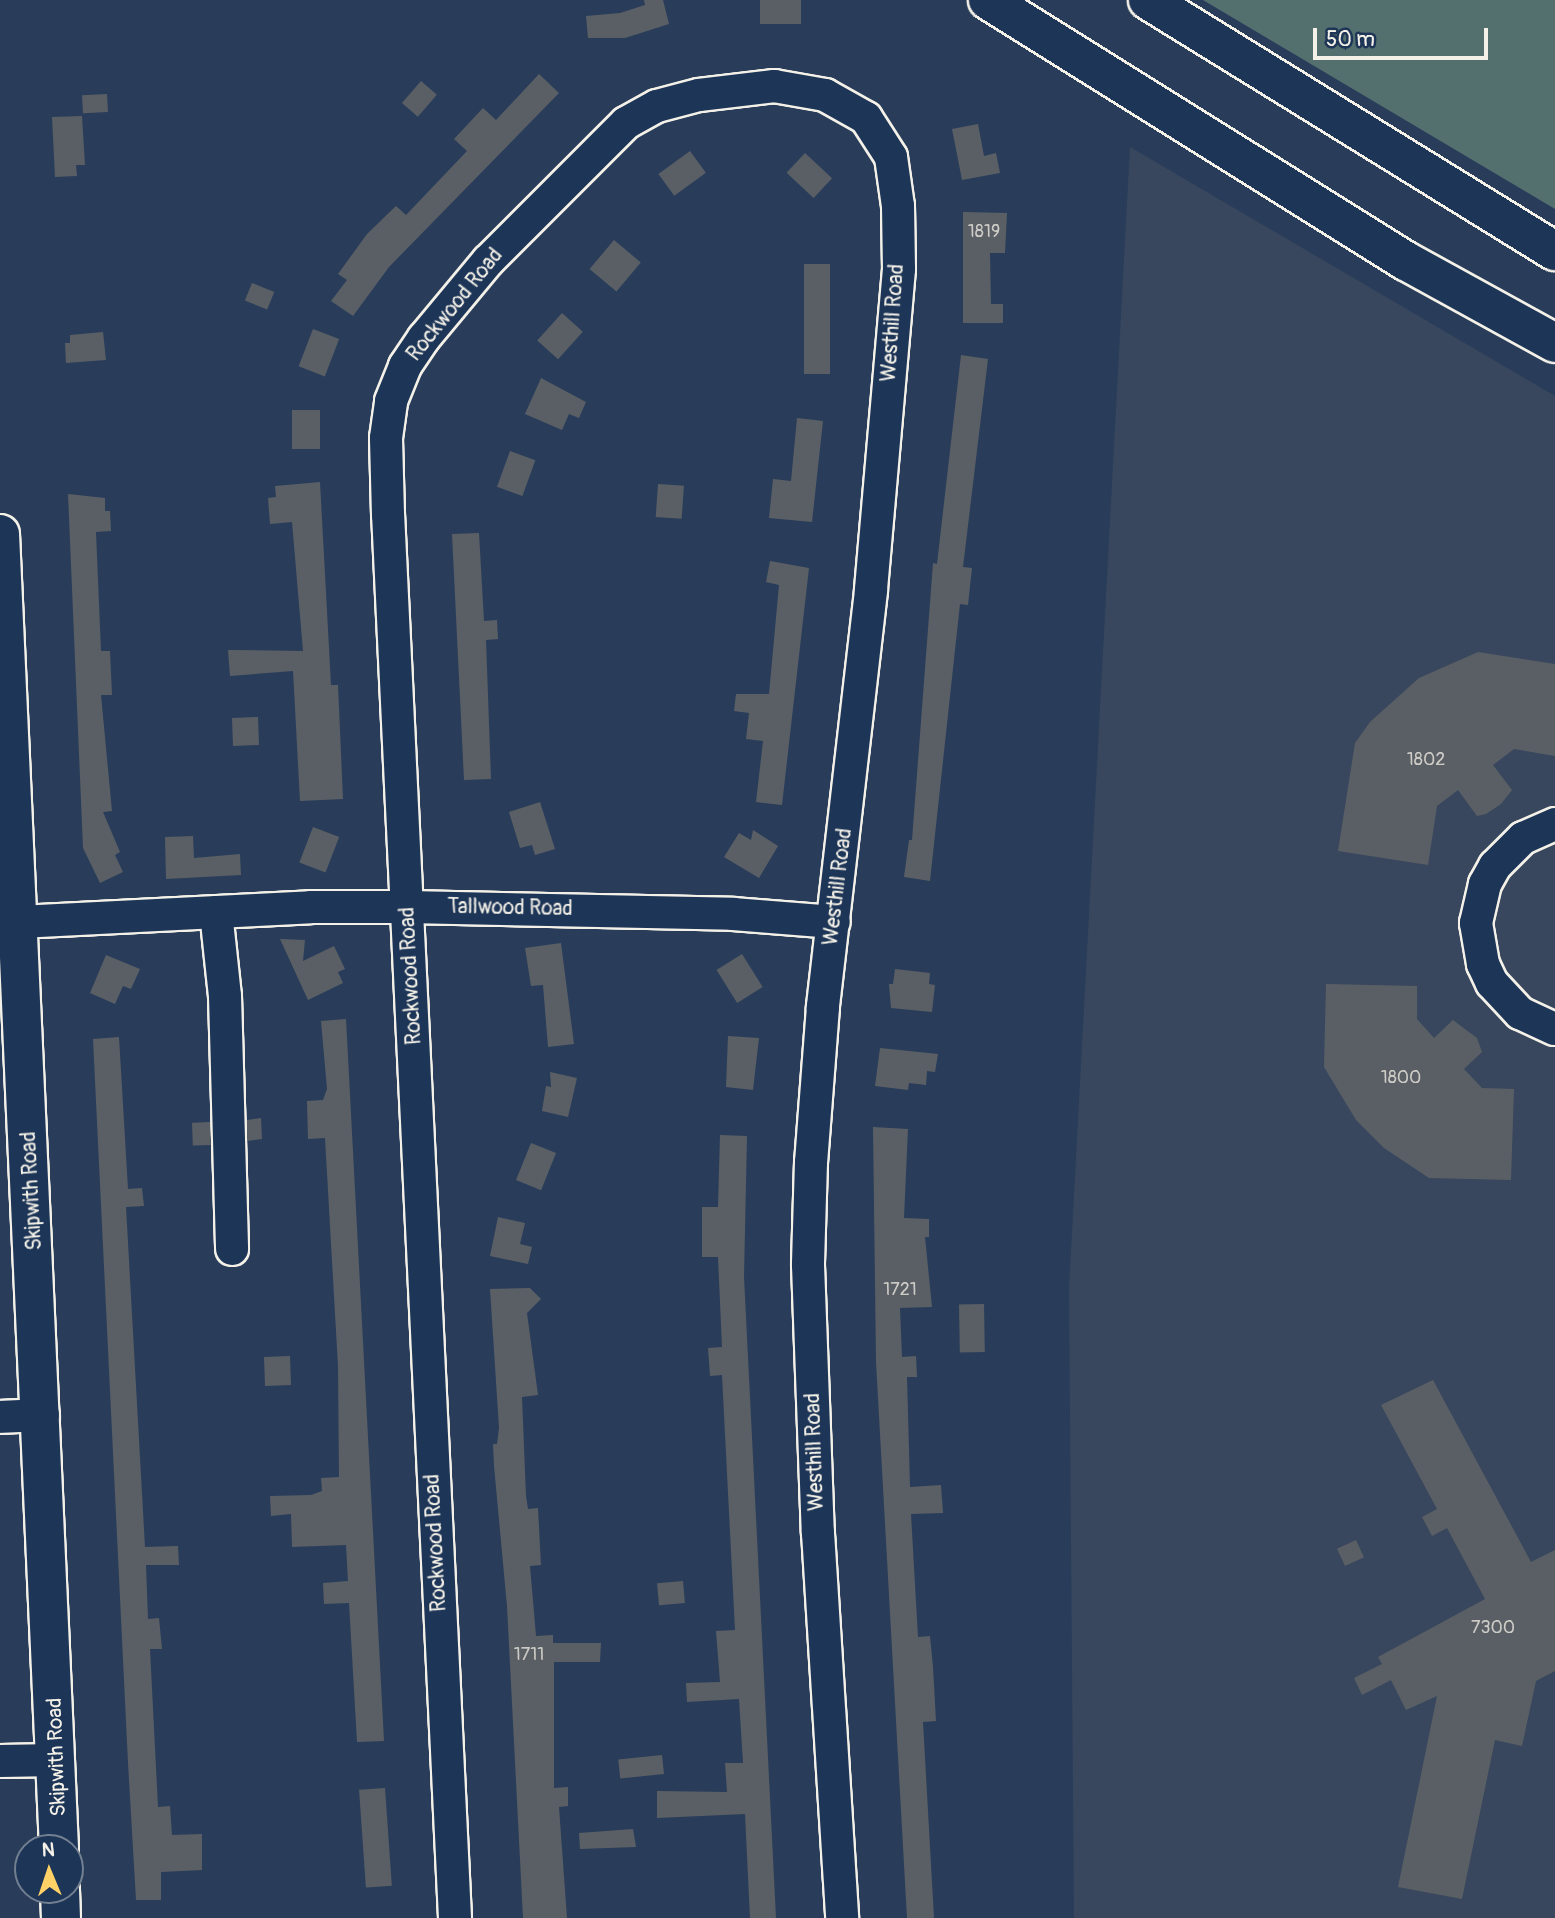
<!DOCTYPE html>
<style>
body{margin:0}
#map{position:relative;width:1555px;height:1918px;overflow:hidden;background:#293d5a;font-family:Pangolin,sans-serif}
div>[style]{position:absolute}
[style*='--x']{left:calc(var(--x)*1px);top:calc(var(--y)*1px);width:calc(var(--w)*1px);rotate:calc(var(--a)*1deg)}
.built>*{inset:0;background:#38475d}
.green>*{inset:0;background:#54706e}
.building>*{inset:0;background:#5a5f65;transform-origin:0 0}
.roads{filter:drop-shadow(2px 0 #f4f1e8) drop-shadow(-2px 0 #f4f1e8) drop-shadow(0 2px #f4f1e8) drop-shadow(0 -2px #f4f1e8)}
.minor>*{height:32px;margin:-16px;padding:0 16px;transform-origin:16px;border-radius:16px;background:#1d3557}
.major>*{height:38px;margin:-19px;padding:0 19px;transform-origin:19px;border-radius:19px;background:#1d3557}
.highway>*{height:38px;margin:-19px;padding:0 19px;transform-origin:19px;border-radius:19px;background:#1d3557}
span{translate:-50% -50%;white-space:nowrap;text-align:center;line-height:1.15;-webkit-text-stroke:6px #1d3557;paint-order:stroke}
.number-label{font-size:18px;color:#ceccc7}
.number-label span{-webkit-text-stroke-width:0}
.street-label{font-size:21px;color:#f4f1e8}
.north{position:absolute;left:14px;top:1834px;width:70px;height:70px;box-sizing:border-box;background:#1d3557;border:2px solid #738091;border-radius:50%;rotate:358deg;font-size:19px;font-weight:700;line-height:28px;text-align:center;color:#f4f1e8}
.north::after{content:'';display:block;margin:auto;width:24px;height:32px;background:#ffd166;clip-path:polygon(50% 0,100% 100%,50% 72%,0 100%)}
.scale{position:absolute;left:1313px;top:28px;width:175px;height:32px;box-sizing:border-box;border:4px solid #f4f1e8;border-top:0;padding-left:9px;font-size:21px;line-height:24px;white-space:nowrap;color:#f4f1e8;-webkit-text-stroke:5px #1d3557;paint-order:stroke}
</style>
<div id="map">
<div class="built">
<div style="clip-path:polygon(1130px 147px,1555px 396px,1555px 1918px,1074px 1918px,1069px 1289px)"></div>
</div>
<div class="green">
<div style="clip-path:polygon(1203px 0,1555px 0,1555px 209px)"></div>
</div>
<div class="building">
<div style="clip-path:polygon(644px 0,663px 0,669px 24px,625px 38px,588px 38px,586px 16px,620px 13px,645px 5px)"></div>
<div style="left:760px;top:0;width:41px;height:24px"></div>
<div style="clip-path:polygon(539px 74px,559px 93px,389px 267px,353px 316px,331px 301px,347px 280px,338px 274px,367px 234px,396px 206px,406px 215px,467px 151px,454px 139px,483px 108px,496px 120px)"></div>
<div style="left:421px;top:81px;width:21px;height:29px;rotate:41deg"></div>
<div style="left:107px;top:94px;width:18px;height:25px;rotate:87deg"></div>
<div style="clip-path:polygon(82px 116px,85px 165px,76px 165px,77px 176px,55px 177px,52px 117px)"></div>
<div style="clip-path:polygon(978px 124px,984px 156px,996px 153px,1000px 173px,962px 180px,952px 129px)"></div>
<div style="left:690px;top:151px;width:27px;height:39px;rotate:54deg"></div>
<div style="left:805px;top:153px;width:37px;height:27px;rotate:43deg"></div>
<div style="clip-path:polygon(963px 212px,1007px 213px,1005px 253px,990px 253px,991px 304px,1003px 304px,1003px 323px,963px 323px)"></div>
<div style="left:614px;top:240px;width:35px;height:38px;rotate:40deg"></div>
<div style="left:804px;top:264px;width:26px;height:110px"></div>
<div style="left:252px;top:283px;width:24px;height:19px;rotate:22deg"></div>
<div style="left:562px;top:313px;width:28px;height:37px;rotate:42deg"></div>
<div style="left:313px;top:329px;width:28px;height:40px;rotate:21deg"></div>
<div style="clip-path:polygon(103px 332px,106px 360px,66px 363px,65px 343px,70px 343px,70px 335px)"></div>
<div style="clip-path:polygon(961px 355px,988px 359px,963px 567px,972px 568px,968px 605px,960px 604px,930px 881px,904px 877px,909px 840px,912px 840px,933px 563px,937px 564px)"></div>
<div style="clip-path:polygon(541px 378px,586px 402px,579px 418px,569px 414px,562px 430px,525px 414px)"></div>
<div style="left:292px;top:410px;width:28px;height:39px"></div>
<div style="clip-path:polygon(797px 418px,823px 421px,812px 522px,769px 518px,773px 479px,791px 481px)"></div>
<div style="left:510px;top:451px;width:27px;height:38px;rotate:20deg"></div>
<div style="clip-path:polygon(320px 482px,331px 685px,338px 685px,343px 799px,300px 801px,293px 671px,230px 676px,228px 650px,303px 651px,292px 522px,270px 524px,268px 498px,276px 497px,275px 486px)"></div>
<div style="left:658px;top:484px;width:26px;height:33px;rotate:4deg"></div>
<div style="clip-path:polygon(68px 494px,105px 498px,105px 511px,110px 511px,111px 531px,96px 532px,101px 651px,110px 651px,112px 695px,101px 695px,112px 811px,103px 812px,120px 852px,115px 855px,123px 872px,100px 883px,83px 848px)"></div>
<div style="clip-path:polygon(479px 533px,484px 621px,497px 620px,498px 639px,486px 640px,491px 779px,464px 780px,452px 534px)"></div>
<div style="clip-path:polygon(770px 561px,809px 568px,782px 805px,756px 802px,763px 741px,746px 739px,749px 713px,734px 711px,736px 694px,769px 694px,779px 585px,766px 582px)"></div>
<div style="clip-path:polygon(1478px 652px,1555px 664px,1555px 756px,1514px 749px,1493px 765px,1512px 790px,1501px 804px,1486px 814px,1477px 816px,1458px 790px,1437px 806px,1428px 865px,1338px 851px,1355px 743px,1370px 722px,1419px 678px)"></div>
<div style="left:258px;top:717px;width:28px;height:26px;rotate:88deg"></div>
<div style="clip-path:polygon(540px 802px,555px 849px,535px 855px,532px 845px,520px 848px,509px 812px)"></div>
<div style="left:313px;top:827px;width:28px;height:38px;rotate:21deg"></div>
<div style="clip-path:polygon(753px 830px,778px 846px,759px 878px,724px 857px,739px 833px,751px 840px)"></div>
<div style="clip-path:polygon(193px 836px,194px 858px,240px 854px,241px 875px,166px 879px,165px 837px)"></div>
<div style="clip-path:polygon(280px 939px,305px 940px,303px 961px,334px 946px,345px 969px,338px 972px,343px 983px,308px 1000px)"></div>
<div style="clip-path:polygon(561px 943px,574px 1044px,548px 1047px,543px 985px,531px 986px,525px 948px)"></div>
<div style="left:742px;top:954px;width:39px;height:30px;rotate:58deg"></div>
<div style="clip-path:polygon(106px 955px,140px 969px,131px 989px,123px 986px,115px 1004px,90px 993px)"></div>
<div style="clip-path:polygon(895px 969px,930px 973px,929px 984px,935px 985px,932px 1012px,891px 1008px,889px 984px,893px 984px)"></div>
<div style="clip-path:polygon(1326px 984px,1417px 986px,1417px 1019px,1434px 1038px,1453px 1020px,1477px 1038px,1482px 1052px,1464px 1069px,1482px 1088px,1514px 1089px,1511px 1180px,1429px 1178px,1384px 1148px,1356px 1120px,1324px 1067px)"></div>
<div style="clip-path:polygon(346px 1019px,384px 1741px,357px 1742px,349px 1603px,324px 1604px,323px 1583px,348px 1581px,346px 1545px,292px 1547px,291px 1514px,271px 1516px,270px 1496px,311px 1495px,322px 1491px,321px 1478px,339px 1477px,338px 1366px,325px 1138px,308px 1139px,307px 1101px,323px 1100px,327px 1089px,321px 1021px)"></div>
<div style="clip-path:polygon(728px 1036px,759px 1038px,753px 1090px,726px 1087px)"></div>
<div style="clip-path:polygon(119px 1037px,128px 1189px,142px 1188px,144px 1206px,126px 1207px,145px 1547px,178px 1546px,179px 1565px,146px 1565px,148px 1619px,159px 1618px,162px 1649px,150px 1649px,158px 1807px,170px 1806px,172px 1835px,202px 1834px,202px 1870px,161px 1872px,161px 1900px,136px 1900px,128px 1763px,93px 1039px)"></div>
<div style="clip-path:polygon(880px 1048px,938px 1054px,935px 1072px,927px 1071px,926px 1085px,909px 1083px,908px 1090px,875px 1086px)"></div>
<div style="clip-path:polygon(550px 1072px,577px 1078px,568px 1117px,542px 1111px,546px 1086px,551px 1087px)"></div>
<div style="clip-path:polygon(261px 1118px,262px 1139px,247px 1141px,247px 1120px)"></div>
<div style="left:210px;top:1122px;width:23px;height:18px;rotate:88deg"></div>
<div style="clip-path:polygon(873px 1127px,908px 1129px,904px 1218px,929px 1219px,929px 1237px,925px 1237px,932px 1307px,900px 1308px,902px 1357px,916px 1356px,917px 1377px,907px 1377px,910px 1487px,941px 1485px,943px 1513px,911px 1514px,918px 1637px,930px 1636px,933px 1667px,936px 1721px,923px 1722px,934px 1918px,907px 1918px,876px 1362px)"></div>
<div style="clip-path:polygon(720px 1135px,747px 1136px,744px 1277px,776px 1918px,750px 1918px,745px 1814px,657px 1818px,657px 1791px,727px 1792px,725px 1763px,743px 1763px,739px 1699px,687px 1702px,686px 1683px,720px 1682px,716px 1631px,735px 1630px,722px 1375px,710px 1376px,708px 1348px,722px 1347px,718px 1257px,702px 1257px,702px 1207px,718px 1207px)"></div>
<div style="left:531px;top:1143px;width:27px;height:40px;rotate:22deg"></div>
<div style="clip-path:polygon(498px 1217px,525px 1223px,520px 1244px,532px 1247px,528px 1264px,490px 1256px)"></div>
<div style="clip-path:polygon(530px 1288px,541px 1299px,527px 1313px,538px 1395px,522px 1397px,526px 1496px,528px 1509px,538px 1508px,541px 1565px,530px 1566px,536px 1636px,553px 1635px,553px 1643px,601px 1643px,600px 1662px,554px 1662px,554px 1788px,568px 1787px,568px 1806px,559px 1807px,567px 1918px,523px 1918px,507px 1606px,494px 1466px,493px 1444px,497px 1444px,499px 1428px,490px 1289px)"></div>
<div style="left:984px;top:1304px;width:48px;height:25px;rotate:89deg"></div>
<div style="left:290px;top:1356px;width:29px;height:26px;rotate:88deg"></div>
<div style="clip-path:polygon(1433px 1380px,1531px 1562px,1555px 1550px,1555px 1671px,1536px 1681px,1522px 1746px,1495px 1740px,1462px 1899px,1398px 1887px,1437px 1696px,1406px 1710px,1391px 1680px,1362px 1695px,1354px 1678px,1382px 1664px,1378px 1657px,1485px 1599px,1447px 1528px,1432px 1536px,1422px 1517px,1437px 1509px,1381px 1405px)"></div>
<div style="left:1356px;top:1540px;width:19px;height:21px;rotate:65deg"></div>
<div style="left:683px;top:1581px;width:22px;height:26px;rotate:85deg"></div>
<div style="left:662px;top:1755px;width:19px;height:44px;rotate:84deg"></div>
<div style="left:385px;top:1788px;width:98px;height:26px;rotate:86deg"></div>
<div style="clip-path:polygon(633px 1829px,636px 1847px,580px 1849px,579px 1833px)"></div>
</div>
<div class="roads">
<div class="minor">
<div style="--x:1555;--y:824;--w:35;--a:156"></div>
<div style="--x:1523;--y:838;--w:40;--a:135"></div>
<div style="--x:1495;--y:866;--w:21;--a:119"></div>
<div style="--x:1485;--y:884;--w:40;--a:103"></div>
<div style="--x:1476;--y:923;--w:42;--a:80.3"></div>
<div style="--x:1483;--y:964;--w:21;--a:65"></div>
<div style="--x:1492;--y:983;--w:41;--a:47"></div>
<div style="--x:1520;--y:1013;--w:38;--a:25"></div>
<div style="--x:216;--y:912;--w:84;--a:83.9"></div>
<div style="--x:225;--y:996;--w:253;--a:88.4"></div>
<div style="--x:19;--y:922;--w:292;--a:-2.9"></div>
<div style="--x:311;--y:907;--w:97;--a:0"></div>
<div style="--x:408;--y:907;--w:325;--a:1.2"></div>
<div style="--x:733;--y:914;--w:101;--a:4.5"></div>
<div style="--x:0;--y:1417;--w:43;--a:-2.7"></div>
<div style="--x:0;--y:1761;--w:57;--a:-1"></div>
<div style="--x:455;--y:1918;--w:1405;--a:-92.73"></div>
<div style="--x:388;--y:515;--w:77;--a:-91.5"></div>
<div style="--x:386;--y:438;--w:37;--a:-82"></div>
<div style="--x:391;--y:401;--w:38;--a:-68"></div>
<div style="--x:405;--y:366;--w:34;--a:-56"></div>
<div style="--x:424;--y:338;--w:100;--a:-50.3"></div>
<div style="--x:488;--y:261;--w:195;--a:-45"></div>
<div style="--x:626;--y:123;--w:35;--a:-29"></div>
<div style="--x:657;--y:106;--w:43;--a:-14.7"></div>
<div style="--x:699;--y:95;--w:76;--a:-6.8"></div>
<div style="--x:774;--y:86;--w:52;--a:10"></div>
<div style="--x:825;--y:95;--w:47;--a:29.3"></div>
<div style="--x:866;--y:118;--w:46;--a:57.3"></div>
<div style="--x:891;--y:157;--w:49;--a:81.9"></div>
<div style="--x:898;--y:206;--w:63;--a:89.1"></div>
<div style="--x:899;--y:269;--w:323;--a:95"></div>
<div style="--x:871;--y:591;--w:419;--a:96.6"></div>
<div style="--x:823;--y:1007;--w:155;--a:94.4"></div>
<div style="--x:811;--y:1162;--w:103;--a:91.7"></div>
<div style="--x:808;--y:1265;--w:268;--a:87.9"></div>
<div style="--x:818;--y:1533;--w:386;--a:86.4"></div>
</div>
<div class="major">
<div style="--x:0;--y:534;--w:1315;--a:87.43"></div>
<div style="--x:60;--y:1890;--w:28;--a:88"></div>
</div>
<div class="highway">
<div style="--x:988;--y:0;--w:493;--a:32"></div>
<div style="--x:1406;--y:261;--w:170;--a:28.8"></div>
<div style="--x:1148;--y:0;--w:478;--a:31.7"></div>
</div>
</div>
<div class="number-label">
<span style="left:984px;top:232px">1819</span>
<span style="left:1426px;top:760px">1802</span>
<span style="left:1401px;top:1078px">1800</span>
<span style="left:900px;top:1290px">1721</span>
<span style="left:1493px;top:1628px">7300</span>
<span style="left:529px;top:1655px">1711</span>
</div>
<div class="street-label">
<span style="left:455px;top:305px;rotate:-51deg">Rockwood Road</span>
<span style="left:893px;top:323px;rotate:-86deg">Westhill Road</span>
<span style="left:838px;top:887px;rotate:-83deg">Westhill Road</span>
<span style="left:510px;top:908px;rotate:1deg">Tallwood Road</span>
<span style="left:411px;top:976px;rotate:-93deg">Rockwood Road</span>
<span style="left:32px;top:1191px;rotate:-93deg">Skipwith Road</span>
<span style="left:815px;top:1452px;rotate:-92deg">Westhill Road</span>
<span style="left:436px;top:1543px;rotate:-93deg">Rockwood Road</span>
<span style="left:57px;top:1757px;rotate:-92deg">Skipwith Road</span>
</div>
<div class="north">N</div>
<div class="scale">50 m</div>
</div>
